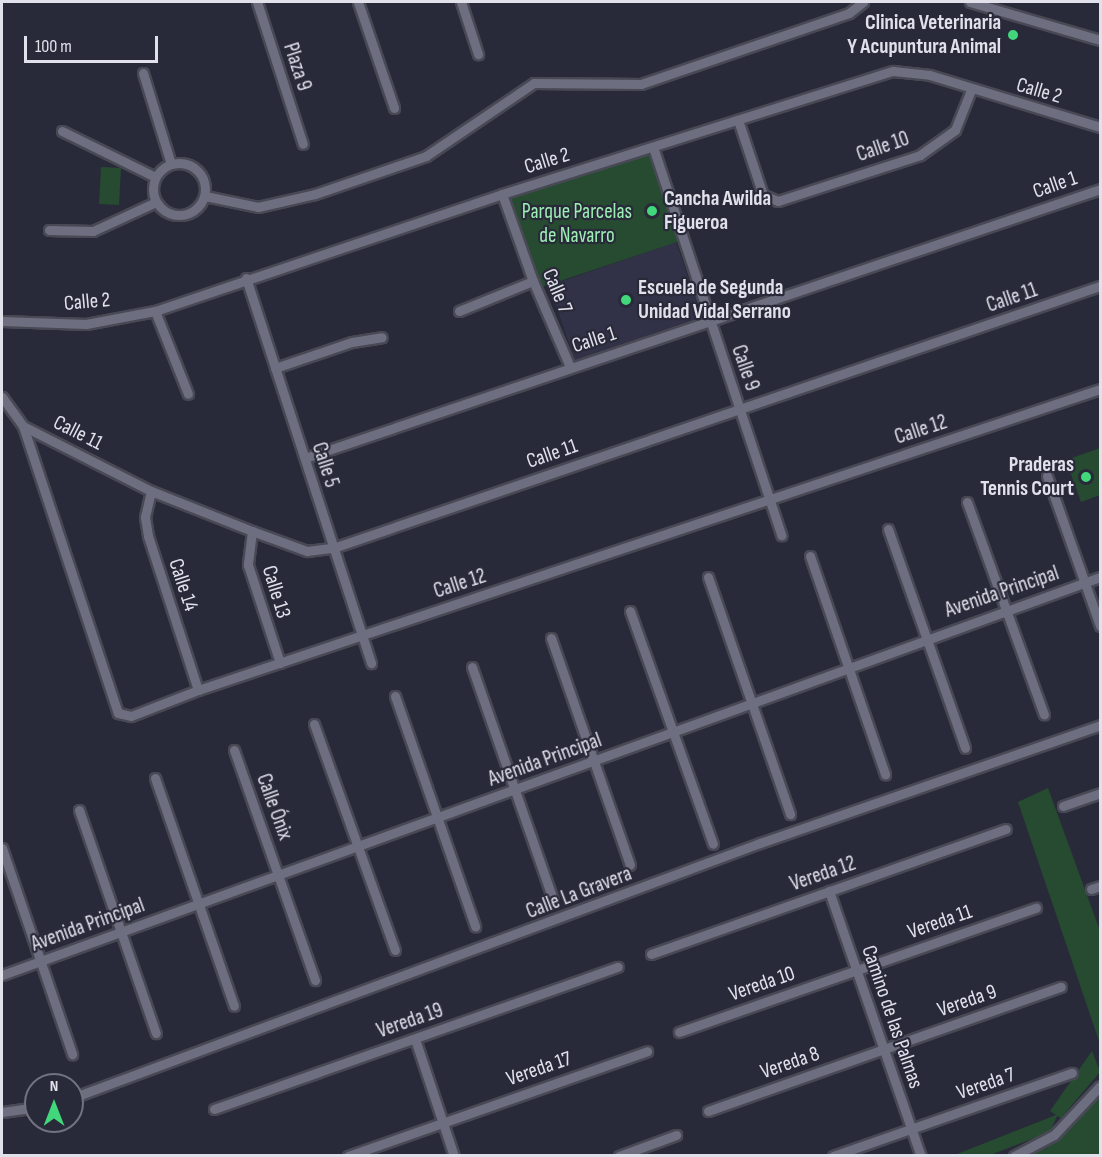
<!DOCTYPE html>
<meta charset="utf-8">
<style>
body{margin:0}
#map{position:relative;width:1102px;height:1157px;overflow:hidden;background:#292a39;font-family:"Sofia Sans Condensed",sans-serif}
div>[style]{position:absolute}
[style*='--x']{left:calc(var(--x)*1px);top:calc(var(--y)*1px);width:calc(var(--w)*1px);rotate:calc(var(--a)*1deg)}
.built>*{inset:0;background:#313247;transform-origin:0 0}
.green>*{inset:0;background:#264b31;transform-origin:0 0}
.roads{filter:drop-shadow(2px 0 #484955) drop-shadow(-2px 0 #484955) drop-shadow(0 2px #484955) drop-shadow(0 -2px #484955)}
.minor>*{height:9px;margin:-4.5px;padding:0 4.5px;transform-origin:4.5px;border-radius:4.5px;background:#6d6f80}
.minor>.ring{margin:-4.5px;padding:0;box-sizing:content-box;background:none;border:9px solid #6d6f80;border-radius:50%}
.dots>*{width:16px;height:16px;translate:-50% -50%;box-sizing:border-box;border:3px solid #292a39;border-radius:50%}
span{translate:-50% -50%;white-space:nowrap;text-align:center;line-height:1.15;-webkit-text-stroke:4.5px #292a39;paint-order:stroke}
.poi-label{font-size:21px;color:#e0e1eb;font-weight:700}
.right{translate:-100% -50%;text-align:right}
.left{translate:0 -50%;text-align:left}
.street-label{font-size:21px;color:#e0e1eb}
.park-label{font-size:21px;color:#9ceeb2}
.frame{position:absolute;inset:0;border:3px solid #e0e1eb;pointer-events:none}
.north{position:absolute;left:24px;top:1073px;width:60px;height:60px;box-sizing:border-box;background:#292a39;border:2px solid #727380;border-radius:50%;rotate:0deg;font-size:16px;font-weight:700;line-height:24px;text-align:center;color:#e0e1eb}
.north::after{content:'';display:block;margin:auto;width:21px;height:27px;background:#43d77b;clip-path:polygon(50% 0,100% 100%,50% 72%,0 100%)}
.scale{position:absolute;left:24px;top:36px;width:134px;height:27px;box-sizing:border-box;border:3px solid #e0e1eb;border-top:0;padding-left:8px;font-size:18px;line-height:21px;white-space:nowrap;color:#e0e1eb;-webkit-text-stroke:4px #292a39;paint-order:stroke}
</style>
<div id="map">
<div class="built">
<div style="left:676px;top:242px;width:79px;height:134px;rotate:71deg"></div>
</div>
<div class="green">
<div style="clip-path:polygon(642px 152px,654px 159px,680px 241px,542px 287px,509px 199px,511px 193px)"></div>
<div style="left:101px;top:167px;width:20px;height:37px;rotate:3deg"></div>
<div style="clip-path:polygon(1100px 448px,1100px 495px,1081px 502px,1066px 460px)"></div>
<div style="clip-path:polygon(1048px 788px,1100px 931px,1100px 1044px,1018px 802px)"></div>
<div style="clip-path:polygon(1092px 1051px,1100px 1072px,1061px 1118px,1057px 1116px,1050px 1132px,990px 1155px,952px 1156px,1056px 1115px,1050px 1111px)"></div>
<div style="clip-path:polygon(1100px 1095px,1100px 1155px,1030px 1155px,1047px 1148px)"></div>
</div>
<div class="roads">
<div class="minor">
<div style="--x:257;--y:2;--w:149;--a:72.1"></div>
<div style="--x:358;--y:2;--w:112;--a:71.2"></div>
<div style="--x:461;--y:2;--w:55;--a:71.9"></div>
<div style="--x:970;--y:2;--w:135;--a:16.3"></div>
<div style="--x:143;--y:73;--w:95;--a:72.9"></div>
<div style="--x:738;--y:120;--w:79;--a:71.6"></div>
<div style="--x:763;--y:195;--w:16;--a:22"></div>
<div style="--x:778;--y:201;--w:149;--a:-17.9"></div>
<div style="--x:920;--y:155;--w:43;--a:-35.5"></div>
<div style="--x:955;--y:130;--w:43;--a:-68.2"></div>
<div style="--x:62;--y:131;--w:104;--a:26.3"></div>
<div style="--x:653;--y:147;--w:409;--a:71.7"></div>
<div class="ring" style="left:153px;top:163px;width:43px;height:43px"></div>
<div style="--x:502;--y:194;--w:92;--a:70.4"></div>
<div style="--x:533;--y:281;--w:94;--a:66.7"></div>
<div style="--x:205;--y:196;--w:54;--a:11.7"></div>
<div style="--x:258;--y:207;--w:58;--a:-12.8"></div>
<div style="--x:315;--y:194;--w:117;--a:-18.9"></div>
<div style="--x:426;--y:156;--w:130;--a:-34.1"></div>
<div style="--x:534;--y:83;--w:107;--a:0.5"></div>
<div style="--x:641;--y:84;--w:220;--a:-18.8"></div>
<div style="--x:849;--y:13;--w:18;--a:-38"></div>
<div style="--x:49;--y:230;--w:44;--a:1.3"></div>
<div style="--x:93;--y:231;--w:69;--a:-24.7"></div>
<div style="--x:246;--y:278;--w:405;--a:72"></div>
<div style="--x:155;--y:311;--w:89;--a:68.3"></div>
<div style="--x:459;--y:311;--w:80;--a:-22.1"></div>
<div style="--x:2;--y:321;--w:84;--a:2"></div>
<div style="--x:86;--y:324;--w:70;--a:-10.7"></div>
<div style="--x:155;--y:311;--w:366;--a:-18.6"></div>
<div style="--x:502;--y:194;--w:410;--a:-17.5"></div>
<div style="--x:893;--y:71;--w:37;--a:6"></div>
<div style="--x:930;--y:75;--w:178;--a:17"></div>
<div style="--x:275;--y:368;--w:81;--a:-18.7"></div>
<div style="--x:352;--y:342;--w:30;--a:-9"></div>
<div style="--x:2;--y:397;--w:36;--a:54"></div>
<div style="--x:23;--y:426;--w:302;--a:71.7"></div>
<div style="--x:118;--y:713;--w:13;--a:13"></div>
<div style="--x:131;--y:716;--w:72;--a:-21.2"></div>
<div style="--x:198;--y:690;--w:951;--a:-18.45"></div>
<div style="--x:23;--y:426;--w:144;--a:26.9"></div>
<div style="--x:151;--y:491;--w:109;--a:21.6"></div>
<div style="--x:252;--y:531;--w:59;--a:20"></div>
<div style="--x:307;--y:551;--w:26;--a:-7"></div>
<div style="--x:333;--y:548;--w:811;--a:-18.86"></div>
<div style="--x:305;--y:458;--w:839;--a:-18.69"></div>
<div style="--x:1047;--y:476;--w:159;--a:70.5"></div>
<div style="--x:151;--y:491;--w:27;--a:103"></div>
<div style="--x:145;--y:517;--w:19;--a:81"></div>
<div style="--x:148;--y:536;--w:162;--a:72"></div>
<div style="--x:967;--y:502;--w:226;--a:70.1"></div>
<div style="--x:888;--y:529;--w:232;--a:70.6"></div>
<div style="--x:252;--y:531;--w:34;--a:97"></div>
<div style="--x:248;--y:565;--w:103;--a:71.9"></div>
<div style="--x:810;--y:556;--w:231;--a:71"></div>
<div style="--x:708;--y:577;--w:251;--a:70.9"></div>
<div style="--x:630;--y:611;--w:247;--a:70.4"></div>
<div style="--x:551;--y:638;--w:240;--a:70.8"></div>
<div style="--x:472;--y:667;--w:246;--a:70.8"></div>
<div style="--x:395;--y:696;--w:244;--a:70.8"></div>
<div style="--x:314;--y:724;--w:240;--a:70.3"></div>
<div style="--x:234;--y:750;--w:244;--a:70.6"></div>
<div style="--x:155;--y:778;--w:241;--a:70.9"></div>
<div style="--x:1063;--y:806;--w:39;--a:-19"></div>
<div style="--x:79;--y:810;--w:236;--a:71"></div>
<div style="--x:2;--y:848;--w:218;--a:71.2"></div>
<div style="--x:1091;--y:889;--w:9;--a:-18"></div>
<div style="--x:829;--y:891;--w:281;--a:70.9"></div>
<div style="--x:651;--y:954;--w:376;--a:-19.4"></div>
<div style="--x:2;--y:975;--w:1168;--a:-19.92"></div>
<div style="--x:679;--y:1032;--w:378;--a:-19.2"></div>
<div style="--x:415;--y:1039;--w:123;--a:71.6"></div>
<div style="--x:72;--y:1098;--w:734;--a:-20.34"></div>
<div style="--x:760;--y:843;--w:360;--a:-19.1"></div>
<div style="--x:214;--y:1109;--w:428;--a:-19.4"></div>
<div style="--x:708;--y:1111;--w:374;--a:-19.4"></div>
<div style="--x:2;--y:1112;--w:34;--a:-8"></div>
<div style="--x:348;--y:1156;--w:317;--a:-19.3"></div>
<div style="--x:619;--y:1156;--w:61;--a:-20.2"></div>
<div style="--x:833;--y:1156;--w:253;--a:-19.2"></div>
<div style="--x:1014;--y:1156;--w:45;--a:-27.7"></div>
<div style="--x:1054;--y:1135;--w:67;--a:-46.8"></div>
</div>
</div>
<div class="dots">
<div style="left:1013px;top:35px;background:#43d77b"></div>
<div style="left:652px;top:211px;background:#43d77b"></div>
<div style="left:626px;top:300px;background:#43d77b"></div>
<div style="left:1086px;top:477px;background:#43d77b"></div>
</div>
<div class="poi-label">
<span class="right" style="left:1001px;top:35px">Clinica Veterinaria<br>Y Acupuntura Animal</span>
<span class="left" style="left:664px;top:211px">Cancha Awilda<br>Figueroa</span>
<span class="left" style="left:638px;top:300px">Escuela de Segunda<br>Unidad Vidal Serrano</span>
<span class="right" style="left:1074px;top:477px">Praderas<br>Tennis Court</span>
</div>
<div class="street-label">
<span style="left:297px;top:67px;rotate:72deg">Plaza 9</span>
<span style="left:1039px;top:91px;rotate:16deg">Calle 2</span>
<span style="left:883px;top:147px;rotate:-19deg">Calle 10</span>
<span style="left:547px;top:161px;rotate:-17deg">Calle 2</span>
<span style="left:1055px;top:185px;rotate:-19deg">Calle 1</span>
<span style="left:557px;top:291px;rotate:67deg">Calle 7</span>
<span style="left:1012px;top:298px;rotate:-19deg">Calle 11</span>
<span style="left:87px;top:302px;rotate:-5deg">Calle 2</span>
<span style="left:594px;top:340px;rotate:-18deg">Calle 1</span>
<span style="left:745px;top:368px;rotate:71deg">Calle 9</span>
<span style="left:921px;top:430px;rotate:-18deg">Calle 12</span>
<span style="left:78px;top:433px;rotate:27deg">Calle 11</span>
<span style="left:552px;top:454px;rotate:-19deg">Calle 11</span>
<span style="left:325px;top:465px;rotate:72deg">Calle 5</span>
<span style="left:460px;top:584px;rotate:-18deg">Calle 12</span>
<span style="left:183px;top:585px;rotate:72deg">Calle 14</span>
<span style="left:276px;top:592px;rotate:73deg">Calle 13</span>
<span style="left:1002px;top:592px;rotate:-19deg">Avenida Principal</span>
<span style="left:545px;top:760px;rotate:-20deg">Avenida Principal</span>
<span style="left:274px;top:807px;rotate:70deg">Calle Ónix</span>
<span style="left:823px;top:874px;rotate:-19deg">Vereda 12</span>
<span style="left:579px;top:893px;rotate:-21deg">Calle La Gravera</span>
<span style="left:940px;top:922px;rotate:-19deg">Vereda 11</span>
<span style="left:88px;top:925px;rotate:-20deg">Avenida Principal</span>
<span style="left:762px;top:984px;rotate:-19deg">Vereda 10</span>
<span style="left:967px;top:1001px;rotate:-19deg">Vereda 9</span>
<span style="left:892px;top:1017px;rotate:71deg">Camino de las Palmas</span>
<span style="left:410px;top:1021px;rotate:-19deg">Vereda 19</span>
<span style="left:790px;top:1063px;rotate:-19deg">Vereda 8</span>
<span style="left:539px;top:1069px;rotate:-19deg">Vereda 17</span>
<span style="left:986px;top:1084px;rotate:-19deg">Vereda 7</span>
</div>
<div class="park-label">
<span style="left:577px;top:224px">Parque Parcelas<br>de Navarro</span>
</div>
<div class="frame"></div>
<div class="north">N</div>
<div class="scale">100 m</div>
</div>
